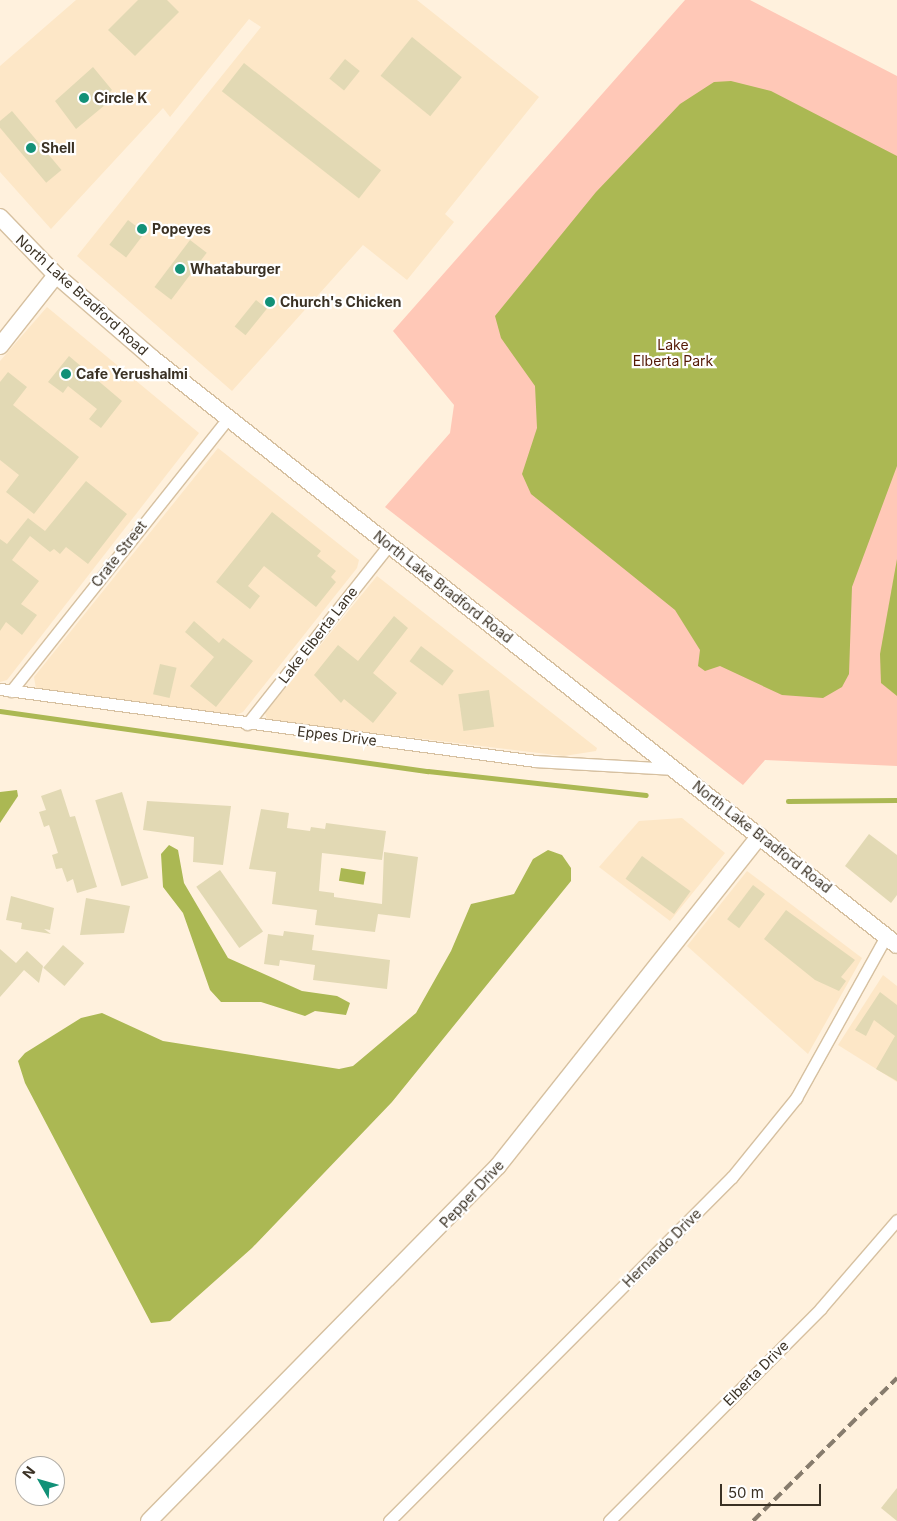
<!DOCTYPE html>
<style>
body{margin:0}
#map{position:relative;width:897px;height:1521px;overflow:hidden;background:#fff1dd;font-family:Inter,sans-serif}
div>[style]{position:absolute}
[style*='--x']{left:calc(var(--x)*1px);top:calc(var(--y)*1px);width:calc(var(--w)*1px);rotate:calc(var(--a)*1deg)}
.built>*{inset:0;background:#fde7c7}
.green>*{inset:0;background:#ffc8b7}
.water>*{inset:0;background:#abb853;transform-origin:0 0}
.stream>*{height:4.5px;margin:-2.25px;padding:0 2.25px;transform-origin:2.25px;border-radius:2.25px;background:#abb853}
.building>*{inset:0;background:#e2d9b4;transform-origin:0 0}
.roads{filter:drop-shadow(1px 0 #d6c0a0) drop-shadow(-1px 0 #d6c0a0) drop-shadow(0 1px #d6c0a0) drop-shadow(0 -1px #d6c0a0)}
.street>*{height:11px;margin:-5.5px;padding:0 5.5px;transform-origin:5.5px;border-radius:5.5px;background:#fff}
.secondary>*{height:16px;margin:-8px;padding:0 8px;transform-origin:8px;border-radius:8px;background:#fff}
.rail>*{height:4px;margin-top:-2px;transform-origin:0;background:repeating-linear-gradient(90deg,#877c6d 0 10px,transparent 0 15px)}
.dots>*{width:14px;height:14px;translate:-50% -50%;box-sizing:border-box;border:2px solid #fff;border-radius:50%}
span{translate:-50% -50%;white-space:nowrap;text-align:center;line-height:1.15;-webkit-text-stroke:4.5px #fff;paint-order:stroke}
.poi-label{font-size:14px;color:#3a3124;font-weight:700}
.left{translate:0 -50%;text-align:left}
.street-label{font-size:14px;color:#3a3124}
.park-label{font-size:14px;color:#551905}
.north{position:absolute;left:15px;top:1456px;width:50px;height:50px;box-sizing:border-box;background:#fff;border:1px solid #b0ada7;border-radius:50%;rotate:308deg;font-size:14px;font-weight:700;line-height:20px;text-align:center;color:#3a3124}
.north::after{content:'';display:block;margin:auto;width:18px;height:22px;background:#129178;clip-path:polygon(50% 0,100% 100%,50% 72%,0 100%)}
.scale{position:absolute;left:720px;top:1484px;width:101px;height:22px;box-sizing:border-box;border:2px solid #3a3124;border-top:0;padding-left:6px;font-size:15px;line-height:18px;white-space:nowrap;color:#3a3124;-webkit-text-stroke:4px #fff;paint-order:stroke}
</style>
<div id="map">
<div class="built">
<div style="clip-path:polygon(76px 0,417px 0,539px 97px,445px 214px,454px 222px,407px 280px,363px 245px,232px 391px,77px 256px,261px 27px,249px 19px,170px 117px,163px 108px,51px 229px,0 172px,0 66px)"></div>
<div style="clip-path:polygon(47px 307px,199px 433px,7px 680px,0 682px,0 361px)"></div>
<div style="clip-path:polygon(218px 448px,359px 560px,357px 568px,243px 712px,234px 716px,36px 689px,34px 677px)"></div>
<div style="clip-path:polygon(377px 576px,597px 748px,596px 751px,564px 756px,267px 720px,265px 713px)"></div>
<div style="clip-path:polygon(682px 818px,725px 853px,670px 921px,599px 867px,639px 821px)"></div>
<div style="clip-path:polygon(747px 871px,862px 958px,808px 1054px,687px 946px)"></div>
<div style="clip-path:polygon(883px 975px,897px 986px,897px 1082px,838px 1045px)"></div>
</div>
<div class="green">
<div style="clip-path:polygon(685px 0,750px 0,897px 76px,897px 766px,765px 760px,743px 785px,385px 507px,450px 433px,454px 405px,393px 331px)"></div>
</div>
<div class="water">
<div style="clip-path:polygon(731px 81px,771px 91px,897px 156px,897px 466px,852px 587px,849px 674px,842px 687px,823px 698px,782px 695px,720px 666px,705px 671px,698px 666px,700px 650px,675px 610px,531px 494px,522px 474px,537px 428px,535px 386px,501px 338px,495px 316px,596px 192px,680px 104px,714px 82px)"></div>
<div style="clip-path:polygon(897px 559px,897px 696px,881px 683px,880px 654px)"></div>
<div style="clip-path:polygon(17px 790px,18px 796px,0 823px,0 792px)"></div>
<div style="clip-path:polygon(169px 845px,178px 850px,184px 883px,228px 958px,302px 991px,337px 996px,350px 1003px,346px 1015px,315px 1011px,305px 1016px,261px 1002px,221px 1002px,210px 990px,183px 913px,163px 887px,161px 854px)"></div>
<div style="clip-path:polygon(548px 850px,562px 855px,571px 868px,571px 881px,392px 1102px,252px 1248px,170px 1321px,151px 1323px,25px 1083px,18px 1061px,25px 1053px,81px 1018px,102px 1013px,163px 1041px,339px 1069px,353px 1066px,416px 1013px,451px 951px,471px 904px,514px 894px,533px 859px)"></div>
<div style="left:341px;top:868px;width:25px;height:13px;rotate:9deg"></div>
</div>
<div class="stream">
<div style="--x:0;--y:711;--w:432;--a:8"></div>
<div style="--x:428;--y:771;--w:219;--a:6.3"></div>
<div style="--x:788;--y:801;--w:109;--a:-0.5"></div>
</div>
<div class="building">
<div style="clip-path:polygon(138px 0,167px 0,179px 12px,135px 56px,108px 30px)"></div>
<div style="left:412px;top:37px;width:64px;height:50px;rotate:39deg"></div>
<div style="left:345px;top:59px;width:19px;height:25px;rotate:39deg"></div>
<div style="left:244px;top:63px;width:174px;height:36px;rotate:38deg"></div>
<div style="clip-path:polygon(93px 67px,112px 90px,107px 95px,111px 100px,76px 129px,55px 101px)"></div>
<div style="left:12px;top:111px;width:77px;height:20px;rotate:50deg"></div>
<div style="left:128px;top:220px;width:21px;height:31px;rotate:37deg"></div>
<div style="left:190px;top:240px;width:21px;height:59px;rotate:37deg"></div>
<div style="left:256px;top:300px;width:14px;height:34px;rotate:39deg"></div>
<div style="clip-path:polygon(69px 356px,122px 401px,101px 428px,89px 419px,97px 409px,68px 386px,63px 393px,48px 382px)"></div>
<div style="clip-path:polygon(8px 372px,27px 387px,13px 405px,79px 457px,34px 514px,6px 492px,19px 475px,0 460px,0 382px)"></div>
<div style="clip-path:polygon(86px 481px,127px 514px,88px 564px,66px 547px,60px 554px,54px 549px,50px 552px,30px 536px,12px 560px,39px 581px,21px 604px,37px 615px,22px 635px,6px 622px,0 631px,0 539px,7px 544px,28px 518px,45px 531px)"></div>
<div style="clip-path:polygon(272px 512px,321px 551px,317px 556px,336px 571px,331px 577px,336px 582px,316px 607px,264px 566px,248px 586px,260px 596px,250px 609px,216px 582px)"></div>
<div style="clip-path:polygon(394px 616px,408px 628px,373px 673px,397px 693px,373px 723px,344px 699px,341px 703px,314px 675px,338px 645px,358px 661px)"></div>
<div style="clip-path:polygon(194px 621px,219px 643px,223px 638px,253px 661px,216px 707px,190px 686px,214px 657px,185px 632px)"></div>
<div style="left:421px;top:646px;width:41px;height:19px;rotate:37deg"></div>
<div style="left:160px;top:664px;width:17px;height:31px;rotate:13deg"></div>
<div style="left:489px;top:690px;width:37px;height:31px;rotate:82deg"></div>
<div style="clip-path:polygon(61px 789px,70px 817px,75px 816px,97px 887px,77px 893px,73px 879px,67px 882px,62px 868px,56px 869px,52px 855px,58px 853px,49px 825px,44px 827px,39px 812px,46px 810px,41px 796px)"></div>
<div style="left:122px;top:792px;width:90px;height:28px;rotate:73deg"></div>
<div style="clip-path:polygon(147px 801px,231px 806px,223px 865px,193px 862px,194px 837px,143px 830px)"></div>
<div style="clip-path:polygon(261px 809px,289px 813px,287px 828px,310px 831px,311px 827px,325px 829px,326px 823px,386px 831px,382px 860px,322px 853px,319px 891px,334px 893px,334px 897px,382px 904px,384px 852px,418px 857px,410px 918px,378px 914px,375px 932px,315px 925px,317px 910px,272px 904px,276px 872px,249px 869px)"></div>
<div style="clip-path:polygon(869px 834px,897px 855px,897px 895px,891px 903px,845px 866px)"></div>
<div style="left:642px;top:856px;width:60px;height:28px;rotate:36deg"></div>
<div style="left:220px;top:870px;width:75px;height:29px;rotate:55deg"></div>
<div style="left:753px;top:885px;width:15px;height:43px;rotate:37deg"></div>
<div style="clip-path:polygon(11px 896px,54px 908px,50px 930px,44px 929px,51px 934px,21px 929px,22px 923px,6px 920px)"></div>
<div style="clip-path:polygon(86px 898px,130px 906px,124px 933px,80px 935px)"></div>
<div style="clip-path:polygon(786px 910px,855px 960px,841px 977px,846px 981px,839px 991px,815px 980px,764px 939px)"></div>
<div style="clip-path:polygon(284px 931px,314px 935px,312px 950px,390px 960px,387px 989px,313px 980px,315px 965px,280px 960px,279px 966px,264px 964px,268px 934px,283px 936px)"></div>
<div style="left:63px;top:945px;width:28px;height:30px;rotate:41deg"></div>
<div style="clip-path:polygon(0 949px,16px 963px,27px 951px,43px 966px,39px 983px,24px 970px,0 997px)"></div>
<div style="clip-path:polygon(880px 992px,897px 1005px,897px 1081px,876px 1069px,895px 1036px,874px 1020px,866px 1036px,855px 1030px)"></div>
<div style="clip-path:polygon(897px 1488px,897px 1521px,881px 1508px)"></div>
</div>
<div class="roads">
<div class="street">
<div style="--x:0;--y:689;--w:540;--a:7.66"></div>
<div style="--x:535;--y:761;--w:138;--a:3.3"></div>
<div style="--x:11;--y:691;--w:349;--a:-51.5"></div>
<div style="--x:247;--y:724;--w:228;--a:-51.6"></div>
<div style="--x:389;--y:1521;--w:486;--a:-45.1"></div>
<div style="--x:732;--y:1177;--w:102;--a:-51"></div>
<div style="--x:796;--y:1098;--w:185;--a:-60.9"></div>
<div style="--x:609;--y:1521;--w:301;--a:-45.1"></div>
<div style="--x:821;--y:1308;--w:116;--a:-49.2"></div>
</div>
<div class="secondary">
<div style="--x:0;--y:217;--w:81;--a:46"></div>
<div style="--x:56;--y:275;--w:127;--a:40.8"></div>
<div style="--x:152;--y:358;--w:948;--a:38.24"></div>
<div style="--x:0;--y:346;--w:90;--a:-51.7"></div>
<div style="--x:149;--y:1521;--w:498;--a:-45.5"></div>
<div style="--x:498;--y:1166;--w:421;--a:-51.6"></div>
</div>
</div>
<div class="rail">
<div style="--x:753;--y:1521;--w:203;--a:-44.8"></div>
</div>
<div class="dots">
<div style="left:84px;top:98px;background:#129178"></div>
<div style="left:31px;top:148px;background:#129178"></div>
<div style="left:142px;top:229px;background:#129178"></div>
<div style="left:180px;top:269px;background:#129178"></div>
<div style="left:270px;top:302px;background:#129178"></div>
<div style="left:66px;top:374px;background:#129178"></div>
</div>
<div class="poi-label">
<span class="left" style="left:94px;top:98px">Circle K</span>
<span class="left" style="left:41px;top:148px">Shell</span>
<span class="left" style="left:152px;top:229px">Popeyes</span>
<span class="left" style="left:190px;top:269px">Whataburger</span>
<span class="left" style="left:280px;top:302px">Church's Chicken</span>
<span class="left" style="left:76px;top:374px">Cafe Yerushalmi</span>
</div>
<div class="street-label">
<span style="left:82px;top:295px;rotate:42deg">North Lake Bradford Road</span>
<span style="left:119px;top:554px;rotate:-52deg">Crate Street</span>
<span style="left:443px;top:587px;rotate:38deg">North Lake Bradford Road</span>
<span style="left:318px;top:635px;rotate:-52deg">Lake Elberta Lane</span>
<span style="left:337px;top:736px;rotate:7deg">Eppes Drive</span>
<span style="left:762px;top:837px;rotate:38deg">North Lake Bradford Road</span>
<span style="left:472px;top:1194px;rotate:-47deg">Pepper Drive</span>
<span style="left:662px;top:1248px;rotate:-45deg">Hernando Drive</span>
<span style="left:756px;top:1373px;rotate:-45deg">Elberta Drive</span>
</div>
<div class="park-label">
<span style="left:673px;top:353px">Lake<br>Elberta Park</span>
</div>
<div class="north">N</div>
<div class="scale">50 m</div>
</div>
